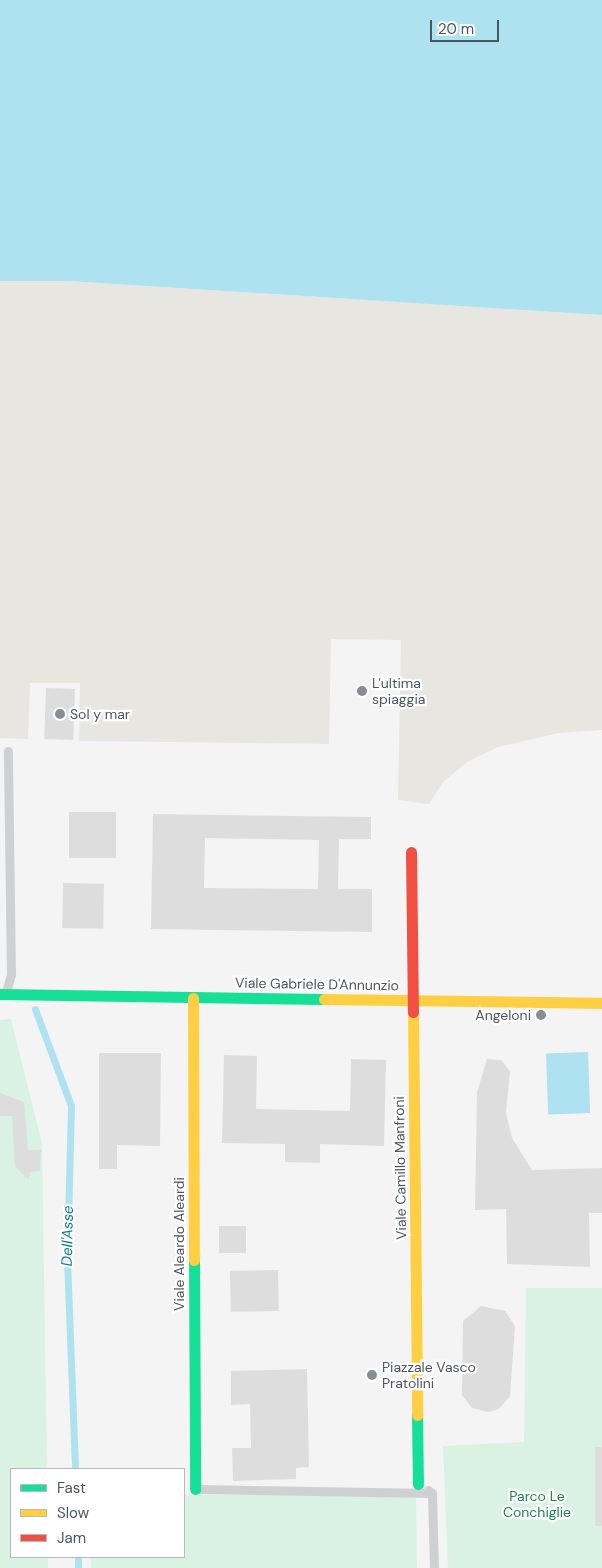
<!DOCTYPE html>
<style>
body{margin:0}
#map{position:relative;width:602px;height:1568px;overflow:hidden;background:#f4f4f4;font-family:"DM Sans",sans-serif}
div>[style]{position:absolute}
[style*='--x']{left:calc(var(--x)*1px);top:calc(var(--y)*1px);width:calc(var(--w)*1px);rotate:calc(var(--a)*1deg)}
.green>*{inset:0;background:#d9f2e3}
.sand>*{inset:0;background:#e7e6e1}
.water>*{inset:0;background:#aee2f0;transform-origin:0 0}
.stream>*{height:7px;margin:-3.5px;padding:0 3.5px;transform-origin:3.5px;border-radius:3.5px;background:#aee2f0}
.building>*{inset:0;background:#ddddde;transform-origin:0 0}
.lane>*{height:9px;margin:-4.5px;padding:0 4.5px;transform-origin:4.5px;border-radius:4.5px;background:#ced0d2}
.fast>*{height:11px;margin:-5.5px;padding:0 5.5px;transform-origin:5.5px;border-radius:5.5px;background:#16e098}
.slow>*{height:11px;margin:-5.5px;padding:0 5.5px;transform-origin:5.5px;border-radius:5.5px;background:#ffcf43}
.jam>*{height:11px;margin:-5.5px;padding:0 5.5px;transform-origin:5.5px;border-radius:5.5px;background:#f24e42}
.dots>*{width:14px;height:14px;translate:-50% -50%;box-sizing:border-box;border:2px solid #fff;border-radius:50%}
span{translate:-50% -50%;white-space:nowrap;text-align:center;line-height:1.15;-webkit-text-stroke:4.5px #fff;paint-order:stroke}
.poi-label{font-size:14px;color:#4a5661}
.left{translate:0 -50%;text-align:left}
.right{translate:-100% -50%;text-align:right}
.street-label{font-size:14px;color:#4a5661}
.park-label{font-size:14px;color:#17864f}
.water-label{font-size:15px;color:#0c7c9b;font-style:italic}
.legend{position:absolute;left:10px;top:1468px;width:175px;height:90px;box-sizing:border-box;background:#fff;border:1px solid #b7bbc0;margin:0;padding:6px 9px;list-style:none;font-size:15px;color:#4a5661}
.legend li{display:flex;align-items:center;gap:10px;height:25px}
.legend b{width:25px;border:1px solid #b7bbc0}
.scale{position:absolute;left:430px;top:20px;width:69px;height:22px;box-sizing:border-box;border:2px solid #4a5661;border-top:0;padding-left:6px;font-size:15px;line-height:18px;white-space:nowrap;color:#4a5661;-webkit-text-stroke:4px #fff;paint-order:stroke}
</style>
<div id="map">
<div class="green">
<div style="clip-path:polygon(11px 1019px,42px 1143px,47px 1469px,11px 1469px,11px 1557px,48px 1557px,48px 1568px,0 1568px,0 1020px)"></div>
<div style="clip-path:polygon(526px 1288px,602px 1288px,602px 1568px,448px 1568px,443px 1446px,524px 1442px)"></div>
<div style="clip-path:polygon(184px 1495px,416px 1495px,417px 1568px,91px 1568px,91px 1557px,184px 1557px)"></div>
</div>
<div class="sand">
<div style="clip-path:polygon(0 281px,68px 281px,602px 315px,602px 730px,559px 733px,498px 747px,467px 762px,443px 782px,429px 804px,398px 800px,401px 640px,331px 639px,329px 744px,79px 741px,80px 683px,30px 683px,28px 739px,0 738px)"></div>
</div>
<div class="water">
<div style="clip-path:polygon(0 0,602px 0,602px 315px,68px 281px,0 281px)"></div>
<div style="left:588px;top:1052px;width:61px;height:42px;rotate:88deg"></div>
</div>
<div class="stream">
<div style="--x:35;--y:1009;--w:103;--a:69.6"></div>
<div style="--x:71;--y:1106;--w:153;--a:91.5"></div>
<div style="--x:67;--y:1259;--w:210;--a:87.8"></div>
<div style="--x:78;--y:1557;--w:11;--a:90"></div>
</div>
<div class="building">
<div style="left:46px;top:688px;width:29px;height:51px;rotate:2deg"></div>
<div style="left:69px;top:812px;width:47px;height:46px"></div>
<div style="clip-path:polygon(evenodd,153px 814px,371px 817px,371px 839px,339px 839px,338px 889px,372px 889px,372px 932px,151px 929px,153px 814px,205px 838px,319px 840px,318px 889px,204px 888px,205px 838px)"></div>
<div style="left:63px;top:883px;width:41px;height:45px;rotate:1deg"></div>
<div style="clip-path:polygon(99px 1053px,161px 1053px,160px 1146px,117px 1145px,117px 1169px,99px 1169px)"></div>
<div style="clip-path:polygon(224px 1055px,257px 1056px,256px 1109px,350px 1111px,351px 1059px,386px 1060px,384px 1146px,320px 1144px,320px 1163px,285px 1162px,285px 1144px,222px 1143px)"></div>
<div style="clip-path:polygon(487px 1059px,501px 1060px,510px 1071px,506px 1113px,512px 1138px,532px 1170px,602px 1168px,602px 1213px,589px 1213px,590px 1267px,507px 1264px,506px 1209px,475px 1210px,477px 1092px)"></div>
<div style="clip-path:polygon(0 1093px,24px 1102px,28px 1150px,41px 1150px,40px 1171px,30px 1172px,29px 1180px,15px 1167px,12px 1116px,0 1116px)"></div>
<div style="left:219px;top:1226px;width:27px;height:27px"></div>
<div style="left:278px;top:1270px;width:41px;height:48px;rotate:89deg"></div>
<div style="clip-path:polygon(481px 1306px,505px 1311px,515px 1326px,510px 1396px,499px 1409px,488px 1412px,472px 1408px,462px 1395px,463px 1321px)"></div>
<div style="clip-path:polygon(307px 1369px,309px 1467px,296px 1468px,296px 1479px,233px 1481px,232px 1448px,251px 1448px,250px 1404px,231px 1405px,231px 1371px)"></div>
<div style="left:595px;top:1447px;width:7px;height:79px"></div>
</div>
<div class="lane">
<div style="--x:6;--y:992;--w:19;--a:-74"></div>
<div style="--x:11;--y:974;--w:223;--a:-90.8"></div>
<div style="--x:198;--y:1489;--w:234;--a:1"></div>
<div style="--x:428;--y:1490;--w:5;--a:37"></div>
<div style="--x:432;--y:1493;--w:75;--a:88.5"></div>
</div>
<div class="fast">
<div style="--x:0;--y:994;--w:324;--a:0.9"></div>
<div style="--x:194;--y:1260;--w:229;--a:89.7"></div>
<div style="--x:417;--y:1415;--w:69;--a:89.2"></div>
</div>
<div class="slow">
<div style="--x:193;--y:998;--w:262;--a:89.8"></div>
<div style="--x:324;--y:999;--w:278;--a:0.8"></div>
<div style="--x:413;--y:1012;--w:403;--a:89.4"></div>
</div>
<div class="jam">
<div style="--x:411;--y:852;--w:160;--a:89.3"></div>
</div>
<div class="dots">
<div style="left:362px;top:691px;background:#868d94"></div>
<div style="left:60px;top:714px;background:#868d94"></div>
<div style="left:541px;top:1015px;background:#868d94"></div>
<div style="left:372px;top:1375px;background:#868d94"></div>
</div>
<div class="poi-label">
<span class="left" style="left:372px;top:691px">L'ultima<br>spiaggia</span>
<span class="left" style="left:70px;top:714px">Sol y mar</span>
<span class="right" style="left:531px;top:1015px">Angeloni</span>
<span class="left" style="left:382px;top:1375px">Piazzale Vasco<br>Pratolini</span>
</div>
<div class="street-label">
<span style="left:317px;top:984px;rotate:1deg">Viale Gabriele D'Annunzio</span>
<span style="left:400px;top:1168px;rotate:-91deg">Viale Camillo Manfroni</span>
<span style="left:179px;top:1244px;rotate:-90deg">Viale Aleardo Aleardi</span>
</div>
<div class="park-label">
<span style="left:537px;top:1504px">Parco Le<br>Conchiglie</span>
</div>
<div class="water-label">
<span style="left:68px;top:1236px;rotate:-89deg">Dell'Asse</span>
</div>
<ul class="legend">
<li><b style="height:6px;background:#16e098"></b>Fast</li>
<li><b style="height:6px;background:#ffcf43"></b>Slow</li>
<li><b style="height:6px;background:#f24e42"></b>Jam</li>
</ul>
<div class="scale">20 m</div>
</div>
